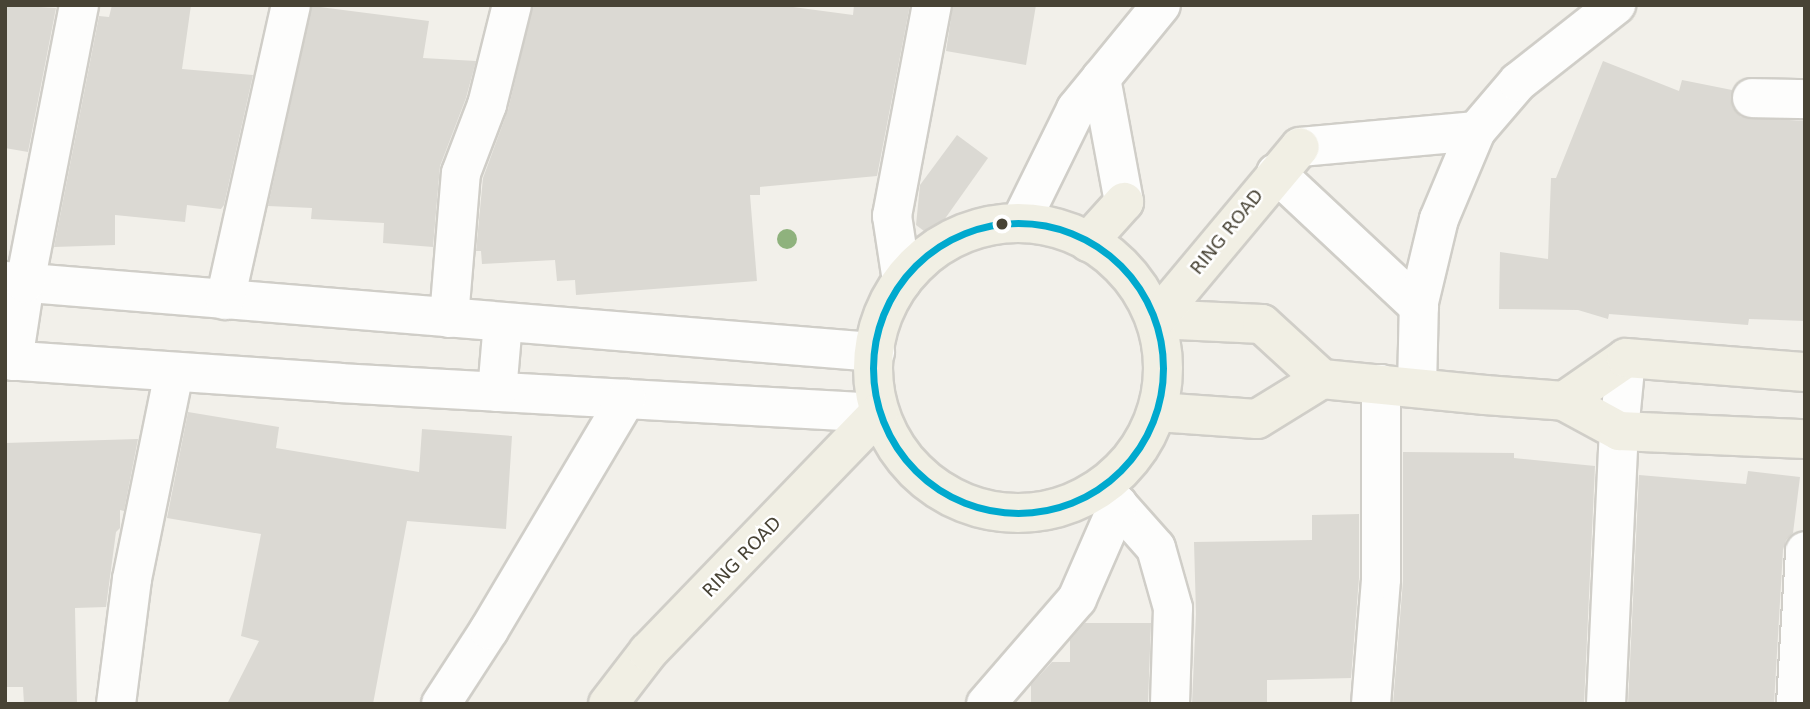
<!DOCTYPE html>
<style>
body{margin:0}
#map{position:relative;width:1810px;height:709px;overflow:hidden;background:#f2f0ea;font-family:"DejaVu Sans",sans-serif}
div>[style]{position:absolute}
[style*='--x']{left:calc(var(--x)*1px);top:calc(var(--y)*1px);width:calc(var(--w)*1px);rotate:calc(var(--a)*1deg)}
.building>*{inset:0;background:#dbd9d3}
.roads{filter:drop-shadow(2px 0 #d0cec8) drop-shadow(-2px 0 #d0cec8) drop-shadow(0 2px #d0cec8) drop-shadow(0 -2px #d0cec8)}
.minor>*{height:38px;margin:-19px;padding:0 19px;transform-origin:19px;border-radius:19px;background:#fdfdfc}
.major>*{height:38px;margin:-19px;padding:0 19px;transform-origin:19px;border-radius:19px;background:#f1efe4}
.major>.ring{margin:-19px;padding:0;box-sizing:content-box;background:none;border:38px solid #f1efe4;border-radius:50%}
.bus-1>*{height:7px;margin:-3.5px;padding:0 3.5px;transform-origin:3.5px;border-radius:3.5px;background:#00a9ce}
.bus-1>.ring{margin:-3.5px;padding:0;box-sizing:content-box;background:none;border:7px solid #00a9ce;border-radius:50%}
.trees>*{width:20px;height:20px;margin:-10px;border-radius:50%;background:#8fb27d}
.dots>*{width:19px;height:19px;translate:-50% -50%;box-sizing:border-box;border:4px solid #fff;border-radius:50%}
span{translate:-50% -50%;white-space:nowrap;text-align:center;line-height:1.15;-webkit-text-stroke:5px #fff;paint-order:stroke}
.street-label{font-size:18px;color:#484335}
.frame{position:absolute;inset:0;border:7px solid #484335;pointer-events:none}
</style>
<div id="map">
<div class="building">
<div style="clip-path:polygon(5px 5px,56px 8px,28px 152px,5px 148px)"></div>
<div style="clip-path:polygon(112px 5px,191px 5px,182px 69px,253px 75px,224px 205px,221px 209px,187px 205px,185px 222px,115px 215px,115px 245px,54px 247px,99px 16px,109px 17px)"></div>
<div style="clip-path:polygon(533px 5px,778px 5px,853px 15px,854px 5px,910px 5px,877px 176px,760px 187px,760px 195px,750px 195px,757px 281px,576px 295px,575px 280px,557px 281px,555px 260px,482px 264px,481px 251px,476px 251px,483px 178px,508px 110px)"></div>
<div style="clip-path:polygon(953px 5px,1036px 5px,1026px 65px,946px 51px)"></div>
<div style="clip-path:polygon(312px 6px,429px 21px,423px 58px,476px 61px,466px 98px,440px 166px,433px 247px,383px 243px,384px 223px,311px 219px,312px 208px,268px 206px)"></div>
<div style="clip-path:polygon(1603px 61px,1679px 91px,1682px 80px,1732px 90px,1733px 108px,1741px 117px,1805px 121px,1805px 321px,1749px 319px,1748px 325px,1609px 314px,1608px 319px,1578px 310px,1499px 309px,1500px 252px,1548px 259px,1551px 178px,1556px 178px)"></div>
<div style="clip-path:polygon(957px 135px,988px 158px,932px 237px,916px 225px,920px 185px)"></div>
<div style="clip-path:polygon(188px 412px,279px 427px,276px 448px,419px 472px,422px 429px,512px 436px,506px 529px,407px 521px,373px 704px,227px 704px,259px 641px,241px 636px,261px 534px,167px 518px)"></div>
<div style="clip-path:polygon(138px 439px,124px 511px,120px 510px,120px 528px,116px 532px,106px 607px,75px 608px,77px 704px,24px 704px,23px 687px,5px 687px,5px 443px)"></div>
<div style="clip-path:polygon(1403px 452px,1514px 453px,1514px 458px,1595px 466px,1584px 704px,1393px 704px,1403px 581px)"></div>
<div style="clip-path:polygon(1748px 471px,1800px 477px,1793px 533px,1786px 540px,1783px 550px,1774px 704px,1628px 704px,1639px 475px,1746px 484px)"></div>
<div style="clip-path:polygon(1359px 514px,1359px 578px,1351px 678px,1267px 680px,1267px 704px,1192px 704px,1196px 614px,1194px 542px,1312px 540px,1312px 515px)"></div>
<div style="clip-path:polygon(1085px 623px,1151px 623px,1148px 703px,1031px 704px,1031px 685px,1052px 662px,1070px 662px,1070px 640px)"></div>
</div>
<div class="roads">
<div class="minor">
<div style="--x:1101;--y:78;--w:126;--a:79.5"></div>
<div style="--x:1752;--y:98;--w:53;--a:1.1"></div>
<div style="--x:1300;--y:147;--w:177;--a:-5.2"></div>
<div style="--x:1476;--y:131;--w:65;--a:-49.4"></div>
<div style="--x:1518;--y:82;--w:125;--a:-38.2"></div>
<div style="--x:1276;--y:173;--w:196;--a:43.1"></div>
<div style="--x:1020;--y:223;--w:127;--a:-63.8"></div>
<div style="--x:1076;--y:109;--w:134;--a:-50.7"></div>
<div style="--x:5;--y:281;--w:873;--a:4.67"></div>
<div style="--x:902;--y:281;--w:66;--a:-98.7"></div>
<div style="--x:892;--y:216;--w:215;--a:-79.3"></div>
<div style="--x:225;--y:300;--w:302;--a:-77.4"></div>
<div style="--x:449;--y:318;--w:145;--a:-85.3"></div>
<div style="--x:461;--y:173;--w:73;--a:-69.1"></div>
<div style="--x:487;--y:105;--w:103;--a:-76"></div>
<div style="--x:5;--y:360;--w:335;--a:3.9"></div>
<div style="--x:339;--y:383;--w:541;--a:3.18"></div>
<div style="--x:13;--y:361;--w:79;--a:-81.3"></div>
<div style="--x:25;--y:283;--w:283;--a:-79"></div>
<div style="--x:1417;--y:388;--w:86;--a:-88.7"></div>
<div style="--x:1419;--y:302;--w:85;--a:-76.5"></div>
<div style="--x:1439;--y:219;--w:95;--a:-67.2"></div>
<div style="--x:497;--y:392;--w:70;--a:-85.1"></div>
<div style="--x:1118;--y:505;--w:57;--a:48.5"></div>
<div style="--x:1156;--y:548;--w:62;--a:74.2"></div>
<div style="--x:1173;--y:608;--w:96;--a:91.8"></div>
<div style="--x:116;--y:704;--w:126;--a:-82.7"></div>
<div style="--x:132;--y:579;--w:211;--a:-78.5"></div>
<div style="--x:441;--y:704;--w:88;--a:-57"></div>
<div style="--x:489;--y:630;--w:269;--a:-59.3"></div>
<div style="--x:986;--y:704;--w:139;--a:-49.1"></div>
<div style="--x:1077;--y:599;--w:103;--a:-66.4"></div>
<div style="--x:1118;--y:505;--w:24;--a:-132"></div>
<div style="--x:1371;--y:704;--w:125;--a:-85.4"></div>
<div style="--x:1381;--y:579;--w:195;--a:-90"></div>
<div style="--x:1606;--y:704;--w:273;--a:-87.3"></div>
<div style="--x:1619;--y:431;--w:73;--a:-84.5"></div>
<div style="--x:1796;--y:704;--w:153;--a:-86.6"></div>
</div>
<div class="major">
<div class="ring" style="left:873px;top:223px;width:252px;height:252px"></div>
<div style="--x:1088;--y:242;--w:54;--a:-48"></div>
<div style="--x:1156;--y:319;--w:106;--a:2.7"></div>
<div style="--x:1262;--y:324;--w:81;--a:42.5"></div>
<div style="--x:1322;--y:379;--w:164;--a:5.6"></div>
<div style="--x:1485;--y:395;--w:79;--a:4.3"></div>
<div style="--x:1564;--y:401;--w:75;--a:-34.7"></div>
<div style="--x:1626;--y:358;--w:180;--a:4.5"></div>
<div style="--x:1156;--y:319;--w:224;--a:-50.1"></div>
<div style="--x:1564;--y:401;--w:63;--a:28.6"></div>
<div style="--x:1619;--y:431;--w:186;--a:2.5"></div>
<div style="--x:1157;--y:412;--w:100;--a:4"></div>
<div style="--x:1257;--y:419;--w:76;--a:-31.6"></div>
<div style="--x:608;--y:704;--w:66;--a:-52.4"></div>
<div style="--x:648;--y:652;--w:332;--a:-46"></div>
</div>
</div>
<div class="bus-1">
<div class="ring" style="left:873px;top:223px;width:283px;height:283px"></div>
</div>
<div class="trees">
<div style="left:787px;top:239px"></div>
</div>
<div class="dots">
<div style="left:1002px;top:224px;background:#484335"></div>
</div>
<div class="street-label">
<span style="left:1227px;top:232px;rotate:-51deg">RING ROAD</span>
<span style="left:742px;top:557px;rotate:-46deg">RING ROAD</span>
</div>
<div class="frame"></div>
</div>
